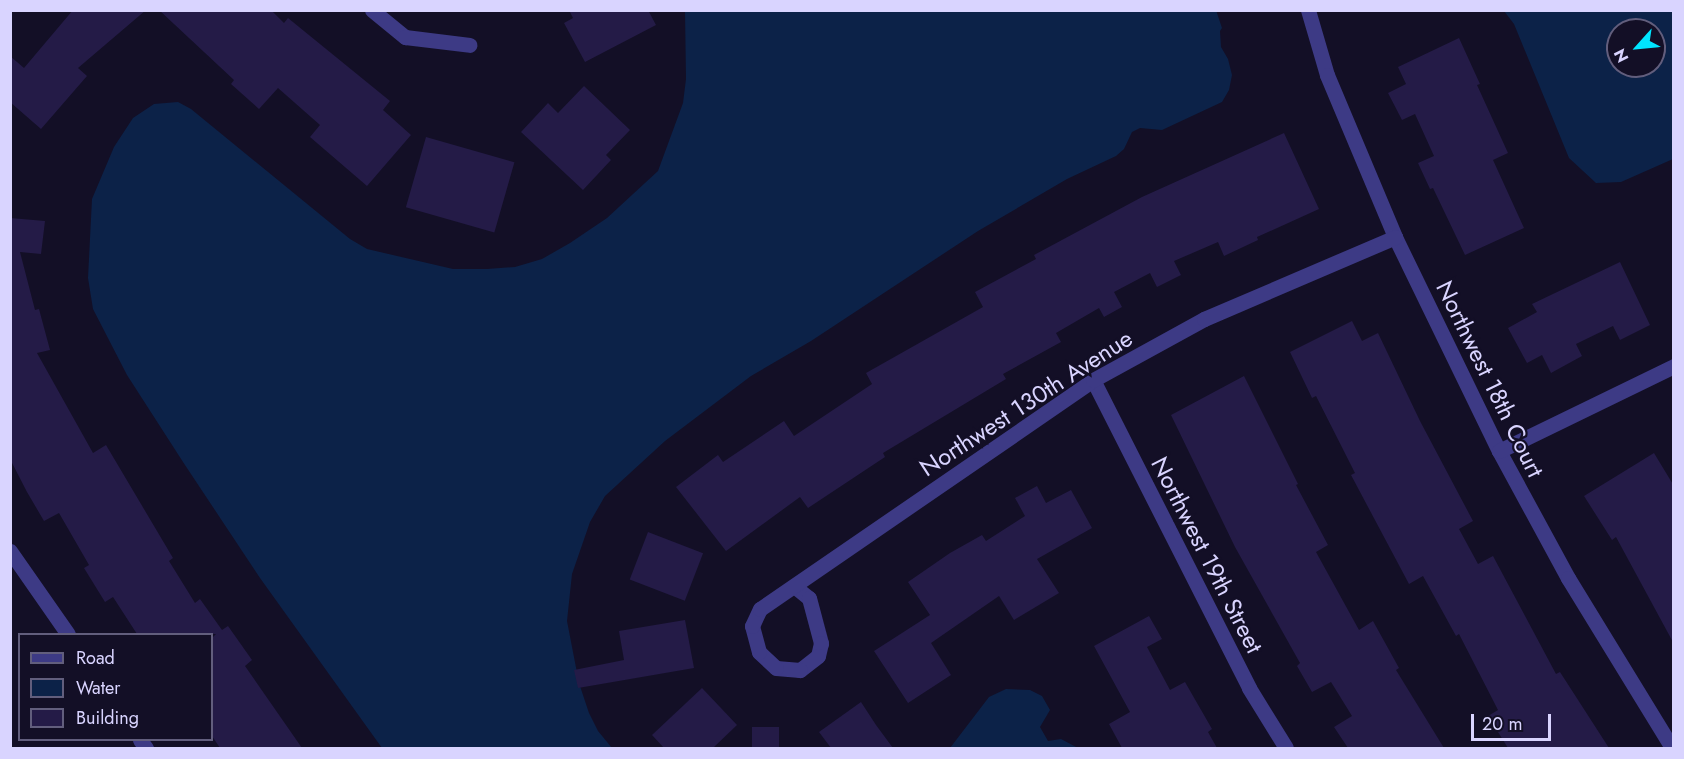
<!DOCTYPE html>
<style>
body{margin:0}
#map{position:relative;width:1684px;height:759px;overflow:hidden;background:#130f26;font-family:Jost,sans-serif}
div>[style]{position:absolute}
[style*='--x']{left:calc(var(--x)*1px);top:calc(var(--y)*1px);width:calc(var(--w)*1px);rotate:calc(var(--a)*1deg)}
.water>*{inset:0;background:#0c2248}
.building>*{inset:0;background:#241b47;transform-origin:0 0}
.minor>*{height:15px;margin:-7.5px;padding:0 7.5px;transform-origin:7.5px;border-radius:7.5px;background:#3d3a85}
span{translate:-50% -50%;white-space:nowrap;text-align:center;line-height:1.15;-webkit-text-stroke:4.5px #130f26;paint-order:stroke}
.street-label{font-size:24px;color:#d9d4ff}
.frame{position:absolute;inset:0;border:12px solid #d9d4ff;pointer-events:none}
.legend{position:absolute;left:18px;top:633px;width:195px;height:108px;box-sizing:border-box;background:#130f26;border:2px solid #625e7d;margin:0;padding:8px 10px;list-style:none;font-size:18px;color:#d9d4ff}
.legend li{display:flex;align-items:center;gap:12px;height:30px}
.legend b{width:30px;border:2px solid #625e7d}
.north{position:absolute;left:1606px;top:18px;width:60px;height:60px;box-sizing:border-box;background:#130f26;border:2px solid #625e7d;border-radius:50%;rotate:243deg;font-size:16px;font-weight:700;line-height:24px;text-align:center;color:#d9d4ff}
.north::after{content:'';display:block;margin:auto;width:21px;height:27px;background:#00e5ff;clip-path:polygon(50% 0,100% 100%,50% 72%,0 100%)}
.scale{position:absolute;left:1471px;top:714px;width:80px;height:27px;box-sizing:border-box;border:3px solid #d9d4ff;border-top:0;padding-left:8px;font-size:18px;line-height:21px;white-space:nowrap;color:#d9d4ff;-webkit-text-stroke:4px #130f26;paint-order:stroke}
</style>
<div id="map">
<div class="water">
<div style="clip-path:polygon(1216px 10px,1222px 28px,1220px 31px,1221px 47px,1228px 59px,1232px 75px,1229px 90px,1222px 102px,1162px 130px,1140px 128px,1132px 132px,1124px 149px,1116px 156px,1067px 179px,978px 231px,811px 341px,751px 376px,665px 441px,605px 496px,590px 522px,572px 574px,567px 621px,579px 683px,589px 713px,598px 731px,612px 748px,382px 748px,260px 578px,183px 462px,127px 375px,93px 309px,88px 278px,92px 199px,114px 147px,133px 118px,154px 104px,178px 102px,191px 109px,350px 239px,367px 249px,453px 269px,487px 269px,515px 267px,542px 259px,570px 243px,607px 218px,658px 171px,683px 103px,686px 79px,685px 11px)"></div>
<div style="clip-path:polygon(evenodd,1504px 11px,1673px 11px,1673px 159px,1621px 182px,1596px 183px,1569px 158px,1514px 24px,1504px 11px,1618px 30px,1654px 30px,1654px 66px,1618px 66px,1618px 30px)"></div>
<div style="clip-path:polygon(1006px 689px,1030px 690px,1042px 696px,1050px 710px,1040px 727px,1048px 741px,1061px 739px,1078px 748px,950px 748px,989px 697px)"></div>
</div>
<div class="building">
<div style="clip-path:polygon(73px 10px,146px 10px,78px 68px,87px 76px,41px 129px,10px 102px,10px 56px,24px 68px)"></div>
<div style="clip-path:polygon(159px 10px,271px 10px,284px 23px,288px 18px,390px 101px,383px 110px,411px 135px,367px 186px,310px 137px,320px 125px,278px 88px,259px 109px,231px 84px,234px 80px)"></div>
<div style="clip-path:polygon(569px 10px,648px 10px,656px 25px,585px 62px,564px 23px,573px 18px)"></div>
<div style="clip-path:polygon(1459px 38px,1480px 84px,1477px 85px,1508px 153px,1493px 160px,1524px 228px,1465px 255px,1433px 188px,1430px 189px,1418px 163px,1434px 156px,1415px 114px,1402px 120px,1388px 93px,1406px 84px,1398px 67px)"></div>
<div style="clip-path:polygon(584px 86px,630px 130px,606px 155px,611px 160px,583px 190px,521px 132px,548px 103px,558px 113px)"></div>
<div style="clip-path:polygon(1284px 133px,1319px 209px,1257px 237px,1258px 240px,1224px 256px,1218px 242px,1174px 261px,1181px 275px,1157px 287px,1150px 273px,1114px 292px,1122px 307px,1104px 317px,1099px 308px,1056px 333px,1061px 342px,1003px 374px,1006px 379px,883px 453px,885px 457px,808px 508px,800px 497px,726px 551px,676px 487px,718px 455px,723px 462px,784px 421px,794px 436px,872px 384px,866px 373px,983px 307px,975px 292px,1036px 259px,1034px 255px,1142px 197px)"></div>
<div style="left:426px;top:137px;width:92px;height:73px;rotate:16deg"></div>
<div style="clip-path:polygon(10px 218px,45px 221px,41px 254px,20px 252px,35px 310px,39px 309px,50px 350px,37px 353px,93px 453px,106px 445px,173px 558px,169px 561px,195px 603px,200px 599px,222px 630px,228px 626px,252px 660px,245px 666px,302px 748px,220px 748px,212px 736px,212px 638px,216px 634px,137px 634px,113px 597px,105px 602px,84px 568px,89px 565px,59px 513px,44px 521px,27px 492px,10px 459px)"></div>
<div style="clip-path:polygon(1620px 262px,1650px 325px,1620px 340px,1613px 326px,1576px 344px,1582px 356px,1551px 373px,1542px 355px,1527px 363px,1508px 328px,1537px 312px,1532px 304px)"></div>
<div style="clip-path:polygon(1352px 321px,1362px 341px,1378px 333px,1420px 421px,1473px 521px,1459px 529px,1478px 564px,1493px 556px,1556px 674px,1560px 672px,1609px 748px,1508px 748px,1488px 716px,1498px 710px,1459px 634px,1456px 636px,1423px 576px,1409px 584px,1351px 475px,1355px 473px,1316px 396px,1312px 398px,1290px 352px)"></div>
<div style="clip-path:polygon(1244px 376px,1298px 484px,1296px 485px,1328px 545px,1316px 552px,1359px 630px,1373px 621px,1399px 668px,1396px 670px,1444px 748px,1348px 748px,1334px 727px,1352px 716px,1331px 682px,1312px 692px,1297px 666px,1300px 663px,1235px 547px,1171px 415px)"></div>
<div style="clip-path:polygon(1654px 453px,1674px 486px,1674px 644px,1616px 537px,1612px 540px,1584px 496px)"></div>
<div style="clip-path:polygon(1037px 486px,1046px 503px,1071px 490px,1092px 528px,1037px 559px,1059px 593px,1014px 620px,999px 596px,931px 643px,951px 675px,908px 703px,874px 651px,930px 615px,908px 582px,950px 553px,982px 535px,986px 541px,1025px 516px,1015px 498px)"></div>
<div style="left:648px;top:532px;width:59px;height:51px;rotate:21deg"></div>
<div style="clip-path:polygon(1149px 616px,1162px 639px,1147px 647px,1170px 690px,1185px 682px,1212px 729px,1208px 732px,1217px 748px,1122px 748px,1109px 724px,1130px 712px,1094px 646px)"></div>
<div style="clip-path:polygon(685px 620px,694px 668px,578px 688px,574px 670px,624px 660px,619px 631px)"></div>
<div style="clip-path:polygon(702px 688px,737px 725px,713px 748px,664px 748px,652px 735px)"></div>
<div style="clip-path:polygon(861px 702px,876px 725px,893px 748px,831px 748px,819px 732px)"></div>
<div style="left:752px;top:727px;width:27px;height:21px"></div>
</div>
<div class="minor">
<div style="--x:372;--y:10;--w:43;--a:39.3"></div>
<div style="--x:405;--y:37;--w:65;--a:7"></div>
<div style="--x:1308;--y:10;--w:68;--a:73.7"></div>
<div style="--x:1327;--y:75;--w:176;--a:67.2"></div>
<div style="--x:1395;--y:237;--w:238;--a:64.1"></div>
<div style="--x:1499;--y:451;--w:145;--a:61.5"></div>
<div style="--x:1568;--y:578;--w:199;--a:58.5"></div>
<div style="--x:1093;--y:380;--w:345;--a:63.1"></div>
<div style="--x:1249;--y:688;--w:70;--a:58.3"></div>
<div style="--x:1499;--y:451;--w:195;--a:-25.9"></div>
<div style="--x:10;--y:551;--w:101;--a:55.1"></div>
<div style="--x:794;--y:586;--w:19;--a:39"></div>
<div style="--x:809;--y:598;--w:47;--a:75.1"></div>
<div style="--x:821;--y:643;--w:13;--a:103"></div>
<div style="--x:818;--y:656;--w:23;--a:142"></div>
<div style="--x:800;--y:670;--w:24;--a:-175"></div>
<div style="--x:776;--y:668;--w:23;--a:-137"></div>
<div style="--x:759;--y:652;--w:27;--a:-105"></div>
<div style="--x:752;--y:626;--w:19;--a:-65"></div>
<div style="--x:760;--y:609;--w:404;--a:-34.5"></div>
<div style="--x:1093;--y:380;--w:127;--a:-28.8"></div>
<div style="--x:1204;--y:319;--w:208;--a:-23.2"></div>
<div style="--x:140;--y:740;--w:10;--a:53"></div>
</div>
<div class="street-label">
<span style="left:1490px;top:379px;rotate:64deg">Northwest 18th Court</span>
<span style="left:1026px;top:403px;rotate:-33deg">Northwest 130th Avenue</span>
<span style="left:1207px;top:555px;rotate:63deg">Northwest 19th Street</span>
</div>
<div class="frame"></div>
<ul class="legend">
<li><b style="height:8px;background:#3d3a85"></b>Road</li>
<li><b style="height:16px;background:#0c2248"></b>Water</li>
<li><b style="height:16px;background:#241b47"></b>Building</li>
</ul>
<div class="north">N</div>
<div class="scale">20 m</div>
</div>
